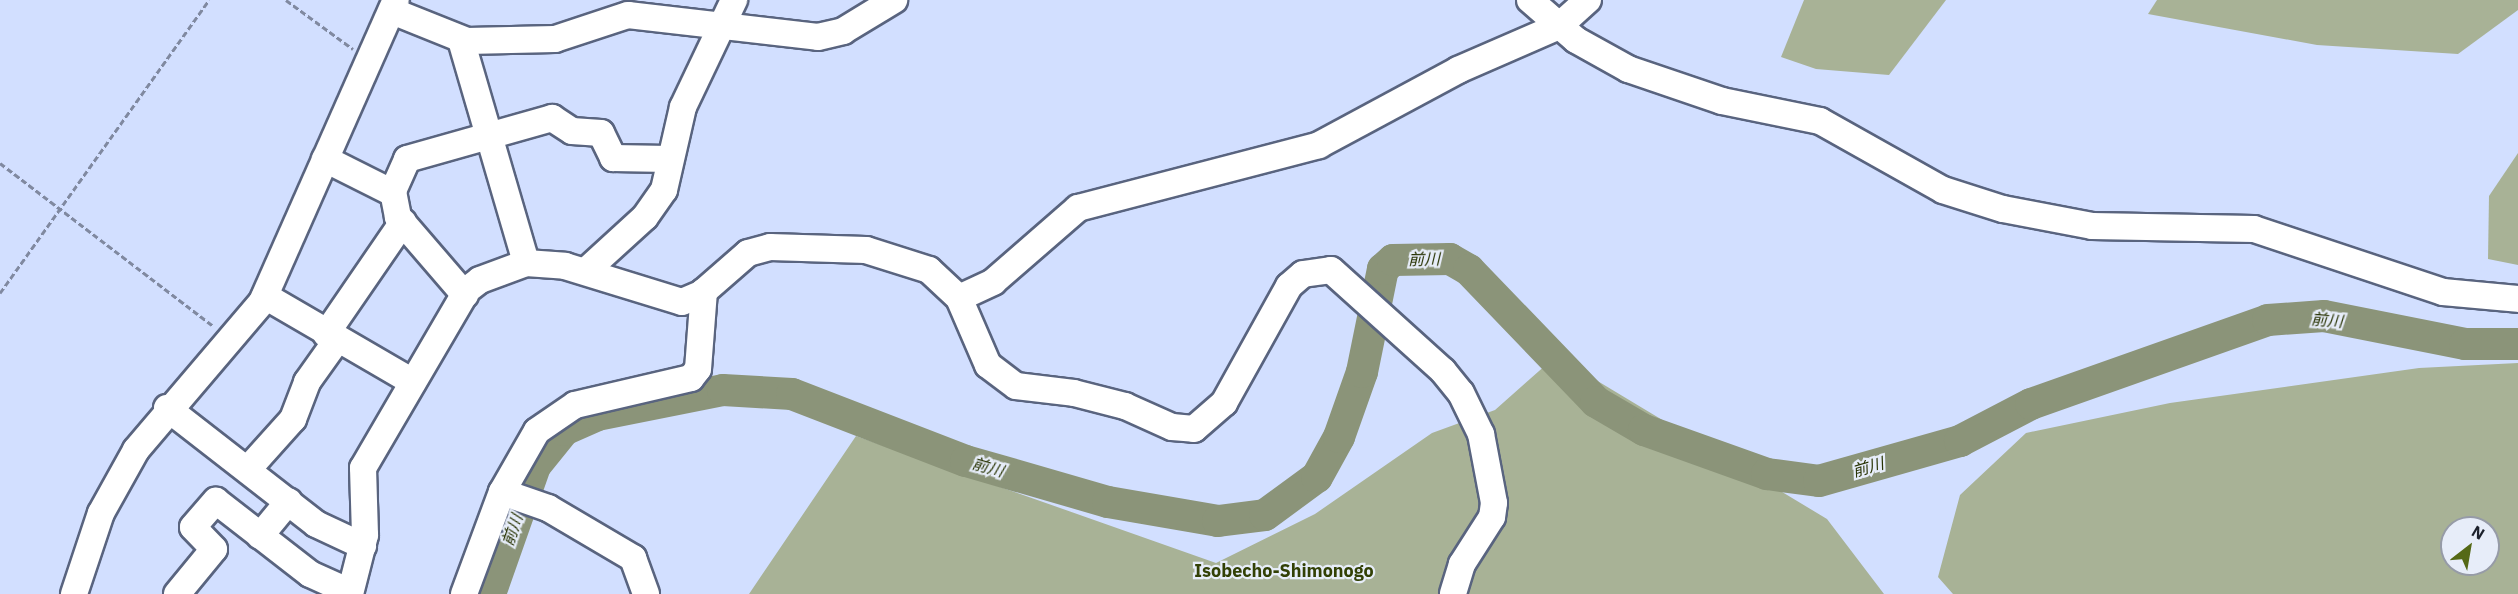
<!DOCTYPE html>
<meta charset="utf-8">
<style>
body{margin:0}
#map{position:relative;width:2518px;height:594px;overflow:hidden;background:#d2dfff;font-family:"IBM Plex Sans","Noto Sans JP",sans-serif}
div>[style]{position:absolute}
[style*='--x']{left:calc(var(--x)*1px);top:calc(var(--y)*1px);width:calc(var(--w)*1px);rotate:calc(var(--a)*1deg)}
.forest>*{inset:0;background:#a8b296}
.water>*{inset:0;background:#8b9479}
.river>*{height:32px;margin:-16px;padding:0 16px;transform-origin:16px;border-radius:16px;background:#8b9479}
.path>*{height:3px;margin-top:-1.5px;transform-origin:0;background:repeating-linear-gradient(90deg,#8089a0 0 6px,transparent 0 9px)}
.roads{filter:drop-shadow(2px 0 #59647f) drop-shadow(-2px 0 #59647f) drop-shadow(0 2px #59647f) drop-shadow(0 -2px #59647f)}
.minor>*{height:26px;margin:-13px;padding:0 13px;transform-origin:13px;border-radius:13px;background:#fff}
span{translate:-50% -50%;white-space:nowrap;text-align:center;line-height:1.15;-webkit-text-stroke:4.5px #e7edf9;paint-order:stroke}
.water-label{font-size:16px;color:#273202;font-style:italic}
.quarter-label{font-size:18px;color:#324005;font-weight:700}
.north{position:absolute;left:2440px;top:516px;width:60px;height:60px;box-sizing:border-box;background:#e7edf9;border:2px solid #969ba7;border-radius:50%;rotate:31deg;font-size:16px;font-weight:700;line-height:24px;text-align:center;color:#1c212c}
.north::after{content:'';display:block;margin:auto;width:21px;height:27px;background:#556916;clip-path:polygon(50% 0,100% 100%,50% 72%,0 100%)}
</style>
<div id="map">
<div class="forest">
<div style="clip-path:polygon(1804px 0,1946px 0,1889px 75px,1816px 69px,1781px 57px)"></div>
<div style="clip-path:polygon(2157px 0,2518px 0,2518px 10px,2458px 54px,2317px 45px,2148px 14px)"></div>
<div style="clip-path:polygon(2518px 153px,2518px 265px,2488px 259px,2489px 196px)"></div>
<div style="clip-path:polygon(1556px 356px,1827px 519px,1884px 594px,749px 594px,856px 436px,1216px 563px,1315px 514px,1432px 433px,1495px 410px)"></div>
<div style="clip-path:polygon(evenodd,2518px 363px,2518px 594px,1953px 594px,1938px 577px,1960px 495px,2026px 433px,2170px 403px,2419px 368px,2518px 363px,2452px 528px,2488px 528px,2488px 564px,2452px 564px,2452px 528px)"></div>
</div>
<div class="water">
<div style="clip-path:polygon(505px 506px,529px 514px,499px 594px,474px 594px)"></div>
</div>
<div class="river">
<div style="--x:490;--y:594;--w:136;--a:-70.6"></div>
<div style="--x:535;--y:466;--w:46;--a:-51.1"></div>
<div style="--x:564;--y:430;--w:36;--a:-24"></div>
<div style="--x:597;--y:415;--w:128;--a:-11.2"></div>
<div style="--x:723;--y:390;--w:69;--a:3.3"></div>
<div style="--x:792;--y:394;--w:186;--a:21.1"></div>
<div style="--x:966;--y:461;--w:148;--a:16.1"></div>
<div style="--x:1108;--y:502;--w:112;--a:9.8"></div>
<div style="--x:1218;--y:521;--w:47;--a:-7.3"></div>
<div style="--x:1265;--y:515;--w:64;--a:-36.2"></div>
<div style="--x:1317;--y:477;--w:46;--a:-61.2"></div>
<div style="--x:1339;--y:437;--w:69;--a:-70.5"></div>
<div style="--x:1362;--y:372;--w:105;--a:-78.5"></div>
<div style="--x:1383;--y:269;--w:13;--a:-42"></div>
<div style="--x:1393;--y:260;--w:57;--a:-1"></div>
<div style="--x:1450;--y:259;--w:22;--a:30"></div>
<div style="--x:1469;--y:270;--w:183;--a:46.1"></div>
<div style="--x:1596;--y:402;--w:56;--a:30.3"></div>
<div style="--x:1644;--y:430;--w:131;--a:19.7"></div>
<div style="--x:1767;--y:474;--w:52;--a:7.7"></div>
<div style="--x:1819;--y:481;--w:147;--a:-15.8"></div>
<div style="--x:1960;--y:441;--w:80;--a:-27.5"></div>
<div style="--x:2031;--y:404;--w:251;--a:-19.5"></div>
<div style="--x:2268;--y:320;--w:56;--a:-4.1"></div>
<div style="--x:2324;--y:316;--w:144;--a:11.2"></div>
<div style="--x:2465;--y:344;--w:53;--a:0"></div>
</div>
<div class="path">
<div style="--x:286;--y:0;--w:83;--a:36.2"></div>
<div style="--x:0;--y:163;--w:268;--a:37.4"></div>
<div style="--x:0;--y:293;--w:360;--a:-54.5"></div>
</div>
<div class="roads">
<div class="minor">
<div style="--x:1530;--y:0;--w:61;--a:41"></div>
<div style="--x:1576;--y:40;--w:60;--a:29.1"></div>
<div style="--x:1628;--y:69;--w:99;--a:18.8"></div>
<div style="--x:1722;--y:101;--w:100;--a:11.5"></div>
<div style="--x:1820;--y:121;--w:141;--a:29.3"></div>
<div style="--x:1943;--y:190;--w:63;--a:17.6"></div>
<div style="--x:2003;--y:209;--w:91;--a:10.8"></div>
<div style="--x:2092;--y:226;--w:162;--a:1.1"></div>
<div style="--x:2254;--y:229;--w:199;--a:18.4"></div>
<div style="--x:2443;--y:292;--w:75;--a:5.3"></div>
<div style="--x:392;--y:11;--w:81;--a:21.8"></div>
<div style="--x:467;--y:41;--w:88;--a:-1.3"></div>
<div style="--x:555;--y:39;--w:77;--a:-18.2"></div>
<div style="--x:628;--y:15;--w:191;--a:6.6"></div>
<div style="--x:818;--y:37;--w:26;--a:-13"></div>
<div style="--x:843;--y:31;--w:60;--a:-31.3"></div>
<div style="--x:461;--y:40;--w:232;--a:73.7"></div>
<div style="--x:325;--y:159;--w:76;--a:26.6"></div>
<div style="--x:588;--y:269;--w:77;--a:-42.4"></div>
<div style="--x:645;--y:217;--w:33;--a:-55"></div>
<div style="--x:664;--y:190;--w:85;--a:-77.1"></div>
<div style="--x:683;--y:107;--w:119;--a:-64.5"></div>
<div style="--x:465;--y:295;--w:103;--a:-130.7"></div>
<div style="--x:398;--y:217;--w:26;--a:-101"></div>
<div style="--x:393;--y:191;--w:35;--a:-66"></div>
<div style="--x:407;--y:159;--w:151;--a:-15.8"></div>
<div style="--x:552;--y:118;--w:24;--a:33"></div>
<div style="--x:572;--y:131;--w:29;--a:4"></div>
<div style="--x:601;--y:133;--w:28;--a:64"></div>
<div style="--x:613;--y:158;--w:56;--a:1"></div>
<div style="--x:265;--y:296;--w:171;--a:30.2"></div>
<div style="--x:959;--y:298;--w:38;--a:-25"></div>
<div style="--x:993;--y:282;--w:113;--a:-41"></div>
<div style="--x:1078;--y:208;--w:249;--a:-14.6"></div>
<div style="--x:1319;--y:145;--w:158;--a:-28.3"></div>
<div style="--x:1458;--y:70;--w:110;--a:-23.5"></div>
<div style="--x:1559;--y:26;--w:39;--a:-42"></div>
<div style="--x:326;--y:334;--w:136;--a:-55.5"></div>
<div style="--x:167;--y:408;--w:189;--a:37.9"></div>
<div style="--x:316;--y:524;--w:52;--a:25.1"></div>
<div style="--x:249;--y:468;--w:66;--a:-48.1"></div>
<div style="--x:293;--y:419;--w:40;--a:-69"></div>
<div style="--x:307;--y:382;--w:52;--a:-54.5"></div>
<div style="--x:502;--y:492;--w:49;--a:19.2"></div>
<div style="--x:548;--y:508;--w:99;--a:30.5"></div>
<div style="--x:633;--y:558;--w:38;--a:70"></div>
<div style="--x:260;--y:536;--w:45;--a:-50.4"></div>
<div style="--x:74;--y:594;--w:85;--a:-71.6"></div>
<div style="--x:101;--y:513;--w:72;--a:-60.9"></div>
<div style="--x:136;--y:450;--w:194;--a:-49.6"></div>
<div style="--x:262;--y:302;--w:330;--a:-66.1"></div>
<div style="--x:177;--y:594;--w:58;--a:-50.6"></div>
<div style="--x:214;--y:549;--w:30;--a:-134"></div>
<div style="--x:193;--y:527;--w:35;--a:-49"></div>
<div style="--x:216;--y:501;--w:119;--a:37.8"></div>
<div style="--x:310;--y:574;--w:44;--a:24.2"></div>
<div style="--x:350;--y:594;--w:61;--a:-75.7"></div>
<div style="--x:365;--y:535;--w:67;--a:-91.7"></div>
<div style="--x:363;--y:468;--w:206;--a:-59.7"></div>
<div style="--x:467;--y:290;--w:16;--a:-38"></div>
<div style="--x:480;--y:280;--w:49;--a:-20.3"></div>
<div style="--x:526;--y:263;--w:39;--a:4"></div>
<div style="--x:565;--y:266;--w:122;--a:17.1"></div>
<div style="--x:682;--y:302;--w:21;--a:-23"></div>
<div style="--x:701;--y:294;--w:62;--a:-41.1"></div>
<div style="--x:748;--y:253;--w:23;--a:-15"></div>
<div style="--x:770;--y:247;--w:96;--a:1.8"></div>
<div style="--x:866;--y:250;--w:66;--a:17.6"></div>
<div style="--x:929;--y:270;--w:41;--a:43"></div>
<div style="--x:959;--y:298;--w:73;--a:66.6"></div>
<div style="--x:988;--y:365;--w:35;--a:37"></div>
<div style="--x:1016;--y:386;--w:58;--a:6.9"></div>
<div style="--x:1074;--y:393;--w:53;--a:14.3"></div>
<div style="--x:1125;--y:406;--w:51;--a:24.1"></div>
<div style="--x:1172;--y:427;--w:22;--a:5"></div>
<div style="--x:1194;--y:429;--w:40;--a:-41"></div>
<div style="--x:1224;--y:403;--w:134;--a:-60.9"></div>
<div style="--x:1289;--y:286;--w:18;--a:-41"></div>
<div style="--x:1303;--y:274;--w:28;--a:-8"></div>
<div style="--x:1331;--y:270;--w:151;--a:42"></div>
<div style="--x:1443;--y:371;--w:28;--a:51"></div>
<div style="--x:1461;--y:393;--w:46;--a:64"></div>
<div style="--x:1481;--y:434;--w:70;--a:79.3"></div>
<div style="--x:1494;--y:503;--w:14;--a:98"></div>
<div style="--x:1492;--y:517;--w:56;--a:122.6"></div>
<div style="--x:1462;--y:564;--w:31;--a:107"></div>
<div style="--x:464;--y:594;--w:109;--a:-69.6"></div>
<div style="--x:502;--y:492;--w:70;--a:-60.2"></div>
<div style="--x:537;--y:431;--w:46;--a:-34.4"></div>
<div style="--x:575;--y:405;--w:119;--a:-13.1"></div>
<div style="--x:691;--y:378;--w:11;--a:-52"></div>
<div style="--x:698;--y:369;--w:78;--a:-85.6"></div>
</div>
</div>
<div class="water-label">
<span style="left:1424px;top:259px;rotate:-1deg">前川</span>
<span style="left:2327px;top:320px;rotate:5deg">前川</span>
<span style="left:988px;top:467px;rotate:16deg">前川</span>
<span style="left:1868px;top:467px;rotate:-16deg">前川</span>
<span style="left:512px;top:530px;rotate:-71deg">前川</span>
</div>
<div class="quarter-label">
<span style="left:1284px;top:571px">Isobecho-Shimonogo</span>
</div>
<div class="north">N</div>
</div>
